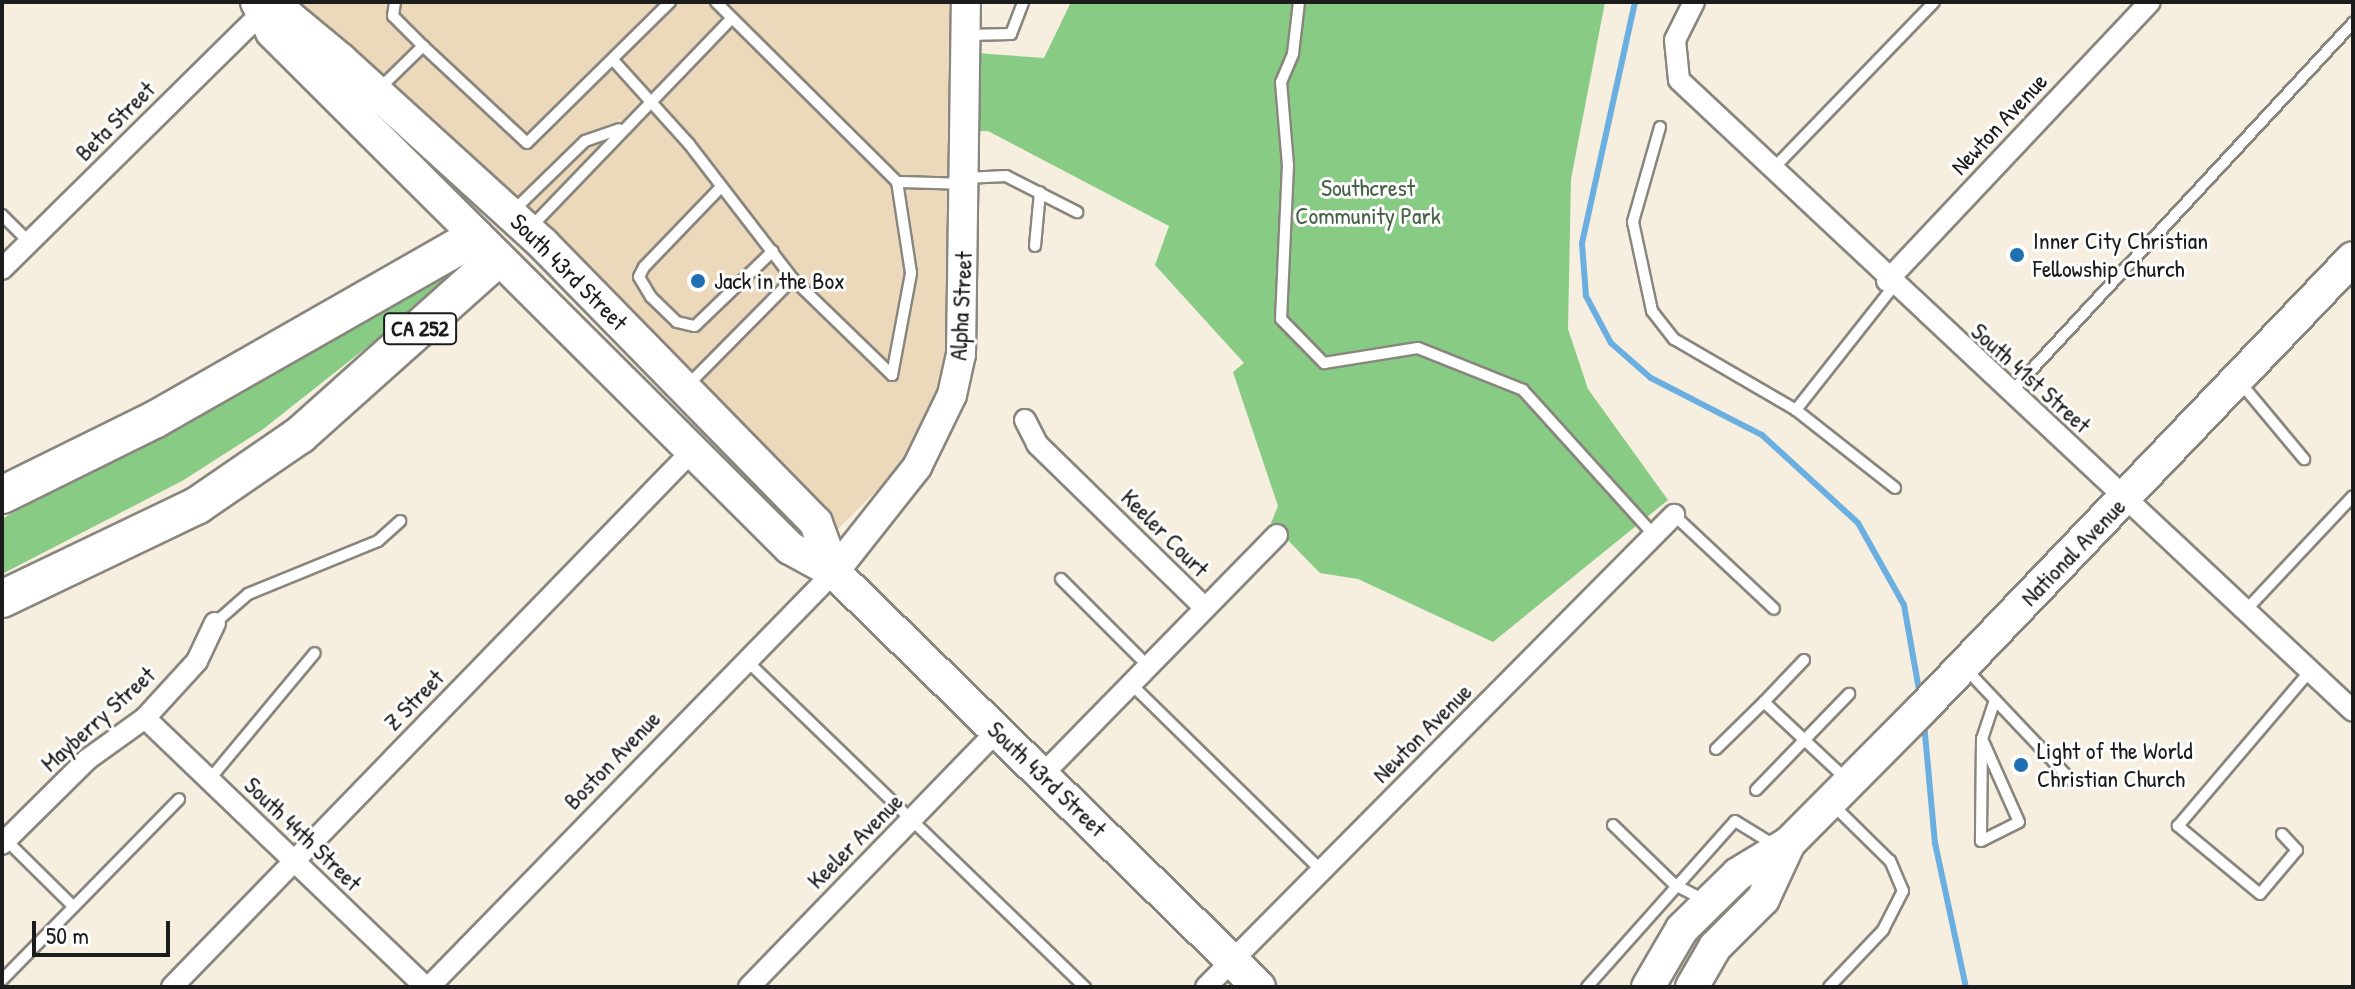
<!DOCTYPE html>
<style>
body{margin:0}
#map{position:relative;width:2355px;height:989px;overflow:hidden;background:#f6efdf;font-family:"Patrick Hand",sans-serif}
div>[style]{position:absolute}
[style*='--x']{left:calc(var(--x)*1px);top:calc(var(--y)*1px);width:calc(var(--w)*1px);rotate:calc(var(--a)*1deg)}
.built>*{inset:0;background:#ecd8ba}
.green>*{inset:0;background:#87cb85}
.stream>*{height:6px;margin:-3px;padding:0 3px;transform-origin:3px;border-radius:3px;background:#6bafe0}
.roads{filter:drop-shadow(2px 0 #89867e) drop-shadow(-2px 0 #89867e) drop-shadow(0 2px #89867e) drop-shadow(0 -2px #89867e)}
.lane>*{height:10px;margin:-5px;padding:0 5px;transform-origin:5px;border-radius:5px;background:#fff}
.street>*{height:20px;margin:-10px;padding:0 10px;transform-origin:10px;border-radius:10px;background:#fff}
.secondary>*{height:28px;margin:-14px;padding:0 14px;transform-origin:14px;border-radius:14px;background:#fff}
.primary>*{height:32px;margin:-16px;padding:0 16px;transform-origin:16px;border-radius:16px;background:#fff}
.highway>*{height:36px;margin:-18px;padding:0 18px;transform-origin:18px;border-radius:18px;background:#fff}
.dots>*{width:22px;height:22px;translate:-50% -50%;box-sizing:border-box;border:4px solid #fff;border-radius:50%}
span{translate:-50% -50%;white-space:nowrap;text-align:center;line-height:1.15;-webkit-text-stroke:6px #fff;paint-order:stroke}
.shield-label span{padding:2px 6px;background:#fff;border:2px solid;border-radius:6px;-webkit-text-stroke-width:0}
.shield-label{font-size:22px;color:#1c1c1c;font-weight:700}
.street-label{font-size:24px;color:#1c1c1c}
.park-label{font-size:24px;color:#476246}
.poi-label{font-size:24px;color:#1c1c1c}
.left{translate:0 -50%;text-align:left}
.frame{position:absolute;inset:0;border:4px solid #1c1c1c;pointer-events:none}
.scale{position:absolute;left:32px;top:921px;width:138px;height:36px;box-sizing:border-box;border:4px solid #1c1c1c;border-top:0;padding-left:10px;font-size:24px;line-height:28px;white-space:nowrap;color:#1c1c1c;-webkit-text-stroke:6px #fff;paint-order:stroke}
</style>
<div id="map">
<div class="built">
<div style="clip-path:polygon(285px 2px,958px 2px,947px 385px,908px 459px,833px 534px)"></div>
</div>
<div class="green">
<div style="clip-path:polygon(1071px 2px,1605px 2px,1571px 179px,1568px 329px,1588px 389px,1668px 500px,1493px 642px,1358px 579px,1320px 573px,1271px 523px,1278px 506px,1233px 372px,1244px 363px,1155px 265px,1169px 226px,988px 131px,974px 131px,976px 53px,1044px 58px)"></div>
<div style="clip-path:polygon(445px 272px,443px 287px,262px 430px,182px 481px,2px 574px,2px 519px)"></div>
</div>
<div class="stream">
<div style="--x:1635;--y:2;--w:247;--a:102.4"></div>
<div style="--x:1582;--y:243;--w:53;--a:85.7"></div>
<div style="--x:1586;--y:296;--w:53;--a:62"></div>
<div style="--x:1611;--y:343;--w:53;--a:41.2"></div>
<div style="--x:1651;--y:378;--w:125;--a:27.2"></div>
<div style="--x:1762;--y:435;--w:130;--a:42.5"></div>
<div style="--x:1858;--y:523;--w:94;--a:60.7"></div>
<div style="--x:1904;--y:605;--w:92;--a:80"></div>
<div style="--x:1924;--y:723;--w:121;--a:84.8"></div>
<div style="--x:1935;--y:843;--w:147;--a:77.9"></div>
</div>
<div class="roads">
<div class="lane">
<div style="--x:716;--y:2;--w:255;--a:44.8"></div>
<div style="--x:897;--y:182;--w:66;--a:1.7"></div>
<div style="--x:1299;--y:2;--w:52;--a:96.6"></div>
<div style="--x:1293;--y:54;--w:30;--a:113"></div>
<div style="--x:1281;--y:82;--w:83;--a:85.2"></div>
<div style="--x:1288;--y:165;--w:154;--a:92.6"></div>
<div style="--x:1281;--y:319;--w:62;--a:45.7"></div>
<div style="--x:1324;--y:363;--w:95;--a:-9.1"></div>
<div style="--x:1418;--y:348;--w:113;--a:21.8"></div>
<div style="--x:1523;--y:390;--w:195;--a:47.9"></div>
<div style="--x:967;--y:35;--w:44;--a:-1.3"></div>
<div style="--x:1011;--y:34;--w:34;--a:-69"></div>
<div style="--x:423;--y:46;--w:142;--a:43"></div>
<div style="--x:527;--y:143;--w:201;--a:-44.6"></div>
<div style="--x:614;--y:61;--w:112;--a:47.9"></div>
<div style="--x:689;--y:144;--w:170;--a:52.4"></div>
<div style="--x:379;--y:89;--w:62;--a:-44.3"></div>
<div style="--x:423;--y:46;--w:42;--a:-135"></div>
<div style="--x:393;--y:16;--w:14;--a:-82"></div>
<div style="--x:1660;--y:127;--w:99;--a:105.9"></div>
<div style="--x:1633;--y:222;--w:91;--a:77.9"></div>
<div style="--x:1652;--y:311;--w:36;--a:52"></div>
<div style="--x:1674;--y:339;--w:141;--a:30.2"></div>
<div style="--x:1772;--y:170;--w:233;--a:-46"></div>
<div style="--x:965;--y:178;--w:41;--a:-2.8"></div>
<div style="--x:1006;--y:176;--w:80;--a:26.9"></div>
<div style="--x:721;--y:187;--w:111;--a:133.9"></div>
<div style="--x:644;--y:267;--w:11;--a:117"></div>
<div style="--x:639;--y:277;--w:23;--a:59"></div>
<div style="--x:651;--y:297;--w:36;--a:44"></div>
<div style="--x:677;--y:322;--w:18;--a:13"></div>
<div style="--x:695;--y:326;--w:108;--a:-43.9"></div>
<div style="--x:512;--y:212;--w:102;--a:-44.2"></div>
<div style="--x:585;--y:141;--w:36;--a:-19"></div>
<div style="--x:2;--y:215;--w:38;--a:45"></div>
<div style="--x:530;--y:228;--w:291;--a:-46.1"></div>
<div style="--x:1035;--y:246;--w:54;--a:-84.7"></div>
<div style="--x:1893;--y:287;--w:157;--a:128.3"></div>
<div style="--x:1796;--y:410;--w:126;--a:38.2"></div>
<div style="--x:2239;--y:381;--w:102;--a:50.2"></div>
<div style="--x:688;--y:385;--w:149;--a:-45.3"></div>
<div style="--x:793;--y:279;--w:138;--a:44.1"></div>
<div style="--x:892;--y:375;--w:104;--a:-79.4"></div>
<div style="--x:911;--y:273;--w:92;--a:-98.7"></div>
<div style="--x:2010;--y:393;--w:505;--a:-47.17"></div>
<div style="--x:1674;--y:515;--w:137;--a:43.2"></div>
<div style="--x:1061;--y:579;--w:123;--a:45"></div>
<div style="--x:2246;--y:610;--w:156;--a:-46.8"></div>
<div style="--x:215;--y:623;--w:44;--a:-41.3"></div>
<div style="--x:248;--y:594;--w:140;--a:-22.2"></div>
<div style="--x:378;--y:541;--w:30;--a:-42"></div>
<div style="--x:1804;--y:660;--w:58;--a:133.6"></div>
<div style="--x:1764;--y:702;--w:115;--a:43.2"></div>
<div style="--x:747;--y:661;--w:470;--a:44"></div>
<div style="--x:1965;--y:668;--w:154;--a:46.6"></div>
<div style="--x:1130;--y:683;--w:267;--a:44.4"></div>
<div style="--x:1982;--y:739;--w:102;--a:90.6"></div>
<div style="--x:1981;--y:841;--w:42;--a:-26.6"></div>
<div style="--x:2019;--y:822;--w:91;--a:-114"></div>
<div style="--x:1982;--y:739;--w:41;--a:-71.6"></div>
<div style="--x:1716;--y:749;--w:67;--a:-44.4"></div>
<div style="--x:209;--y:780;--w:165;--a:-50.2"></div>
<div style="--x:1756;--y:790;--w:134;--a:-45.9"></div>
<div style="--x:1613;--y:825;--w:86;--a:44.1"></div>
<div style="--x:1675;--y:885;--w:33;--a:27"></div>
<div style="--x:2282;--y:834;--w:22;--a:47"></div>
<div style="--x:2297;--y:850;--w:57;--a:130.1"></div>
<div style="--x:2260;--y:894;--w:107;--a:-140.3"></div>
<div style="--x:2178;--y:826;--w:204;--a:-49.6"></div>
<div style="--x:6;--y:840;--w:95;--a:44.6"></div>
<div style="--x:2;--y:980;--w:253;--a:-45.6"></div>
<div style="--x:1587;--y:987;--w:222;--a:-48.3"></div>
<div style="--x:1735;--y:821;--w:46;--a:31.6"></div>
<div style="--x:1829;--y:987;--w:79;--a:-46.5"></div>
<div style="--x:1883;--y:930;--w:44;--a:-62.9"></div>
<div style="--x:1903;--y:891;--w:33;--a:-113"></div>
<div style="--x:1890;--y:861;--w:78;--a:-135.5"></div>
</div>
<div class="street">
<div style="--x:1694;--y:2;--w:42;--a:116.6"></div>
<div style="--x:1675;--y:40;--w:40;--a:84.3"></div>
<div style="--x:1679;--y:80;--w:923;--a:43.11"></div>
<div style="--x:2;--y:269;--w:369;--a:-44.6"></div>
<div style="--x:1887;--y:281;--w:383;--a:-46.7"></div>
<div style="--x:1025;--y:420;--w:27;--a:63"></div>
<div style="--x:1037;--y:444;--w:235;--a:44.3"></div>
<div style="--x:145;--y:718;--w:389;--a:43.8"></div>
<div style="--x:1044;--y:773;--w:333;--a:-45.6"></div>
<div style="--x:2;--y:844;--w:121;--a:-44.7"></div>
<div style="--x:88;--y:759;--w:70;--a:-35.7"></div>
<div style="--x:145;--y:718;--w:77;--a:-47.6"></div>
<div style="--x:197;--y:661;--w:42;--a:-64.7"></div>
<div style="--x:172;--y:987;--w:748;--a:-45.87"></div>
<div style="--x:429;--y:987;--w:580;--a:-45.7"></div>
<div style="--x:749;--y:987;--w:356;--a:-45.9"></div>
<div style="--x:1206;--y:987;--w:665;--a:-45.24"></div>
</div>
<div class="secondary">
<div style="--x:834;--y:572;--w:134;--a:-51.7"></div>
<div style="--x:917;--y:467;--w:80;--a:-64.1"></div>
<div style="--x:952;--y:395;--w:42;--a:-77.6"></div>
<div style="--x:961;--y:354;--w:352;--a:-89.2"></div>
</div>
<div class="primary">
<div style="--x:257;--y:2;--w:34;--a:63"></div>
<div style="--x:272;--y:32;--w:731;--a:44.89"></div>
<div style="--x:790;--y:548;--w:50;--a:28.6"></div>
<div style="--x:834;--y:572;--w:594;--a:44.32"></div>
<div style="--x:265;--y:10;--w:24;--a:15"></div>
<div style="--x:288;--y:16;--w:69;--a:39.7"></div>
<div style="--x:341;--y:60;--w:273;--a:42.3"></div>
<div style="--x:543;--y:244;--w:390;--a:45.6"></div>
<div style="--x:816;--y:523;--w:52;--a:69.8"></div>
<div style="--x:1648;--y:987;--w:67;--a:-59.6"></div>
<div style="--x:1682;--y:929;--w:78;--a:-44.5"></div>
<div style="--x:1738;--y:874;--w:60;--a:-31.3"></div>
<div style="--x:1789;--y:843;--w:190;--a:-45.2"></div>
<div style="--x:1923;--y:708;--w:622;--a:-46.3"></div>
<div style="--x:1692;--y:987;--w:46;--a:-60.1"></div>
<div style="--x:1715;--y:947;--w:68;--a:-45"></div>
<div style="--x:1763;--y:899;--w:62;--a:-65.1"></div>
</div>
<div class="highway">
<div style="--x:2;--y:495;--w:172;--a:-26.3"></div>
<div style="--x:156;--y:419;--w:367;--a:-29.7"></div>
<div style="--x:2;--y:599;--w:217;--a:-25.6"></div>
<div style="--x:198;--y:505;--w:124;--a:-34.5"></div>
<div style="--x:300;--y:435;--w:264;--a:-41.8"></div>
</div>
</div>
<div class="dots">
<div style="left:2017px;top:255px;background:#1f6fb2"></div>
<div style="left:698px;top:281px;background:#1f6fb2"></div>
<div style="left:2021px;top:765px;background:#1f6fb2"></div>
</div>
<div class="shield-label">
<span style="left:420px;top:329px">CA 252</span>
</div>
<div class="street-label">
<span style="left:115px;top:121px;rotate:-45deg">Beta Street</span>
<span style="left:1999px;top:124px;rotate:-47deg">Newton Avenue</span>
<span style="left:569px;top:272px;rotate:45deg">South 43rd Street</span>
<span style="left:961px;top:306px;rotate:-87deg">Alpha Street</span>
<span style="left:2031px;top:378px;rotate:42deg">South 41st Street</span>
<span style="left:1165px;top:533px;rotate:45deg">Keeler Court</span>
<span style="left:2073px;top:552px;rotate:-46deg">National Avenue</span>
<span style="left:414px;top:700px;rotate:-46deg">Z Street</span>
<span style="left:98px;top:719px;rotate:-42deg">Mayberry Street</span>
<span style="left:1422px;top:733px;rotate:-45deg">Newton Avenue</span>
<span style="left:612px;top:760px;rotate:-46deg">Boston Avenue</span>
<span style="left:1047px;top:779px;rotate:44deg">South 43rd Street</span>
<span style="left:303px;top:834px;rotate:44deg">South 44th Street</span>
<span style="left:855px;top:841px;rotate:-45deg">Keeler Avenue</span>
</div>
<div class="park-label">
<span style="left:1368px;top:202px">Southcrest<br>Community Park</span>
</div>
<div class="poi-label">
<span class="left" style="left:2033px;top:255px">Inner City Christian<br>Fellowship Church</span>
<span class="left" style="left:714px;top:281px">Jack in the Box</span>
<span class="left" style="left:2037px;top:765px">Light of the World<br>Christian Church</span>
</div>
<div class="frame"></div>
<div class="scale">50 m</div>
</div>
